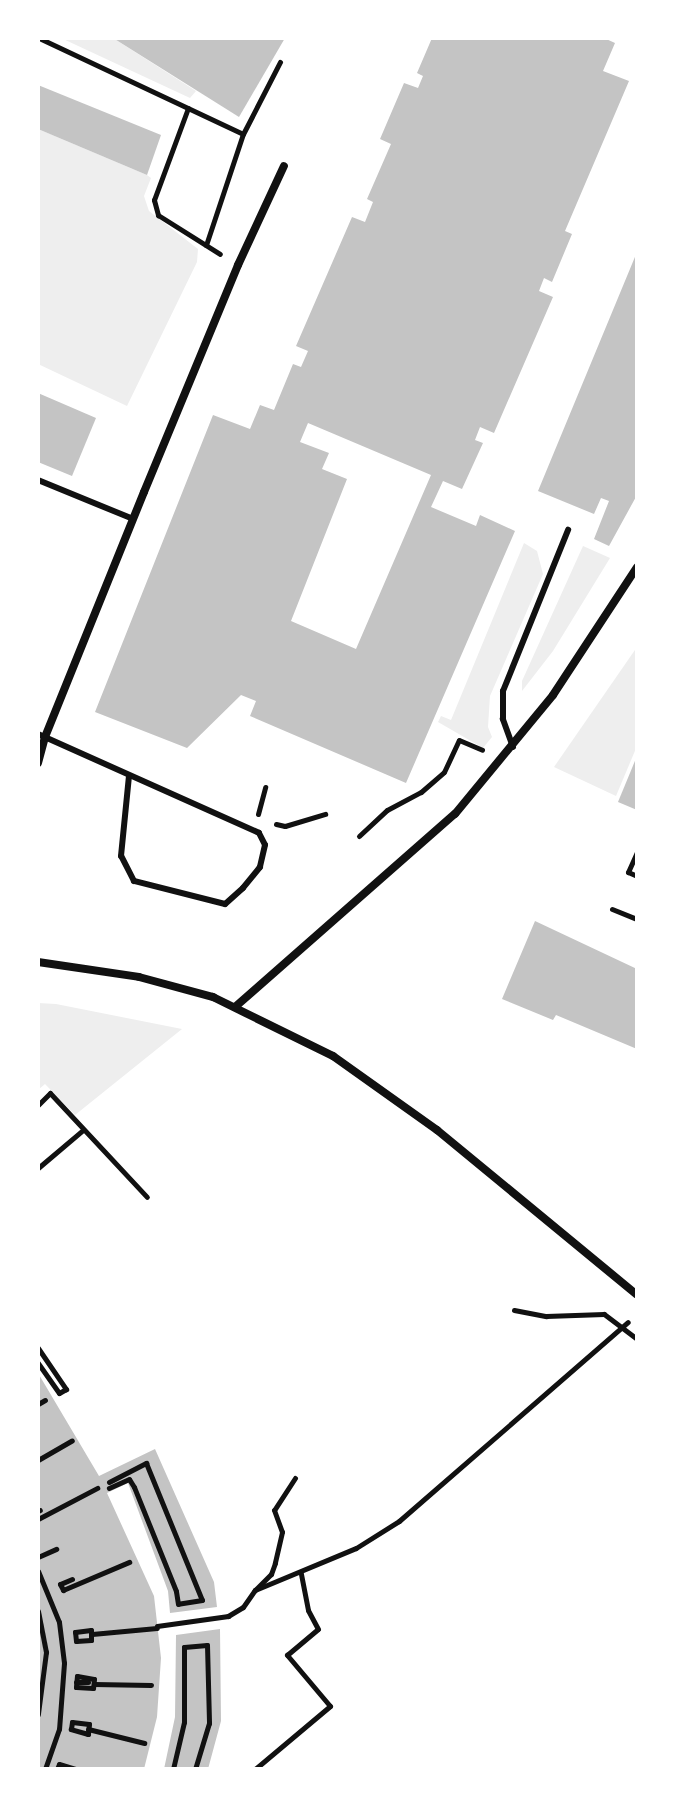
<!DOCTYPE html>
<style>
body{margin:0}
#map{position:relative;width:675px;height:1807px;overflow:hidden;background:#fff;font-family:Jost,sans-serif}
div>[style]{position:absolute}
[style*='--x']{left:calc(var(--x)*1px);top:calc(var(--y)*1px);width:calc(var(--w)*1px);rotate:calc(var(--a)*1deg)}
.green>*{inset:0;background:#eee}
.building>*{inset:0;background:#c4c4c4}
.path>*{height:5px;margin:-2.5px;padding:0 2.5px;transform-origin:2.5px;border-radius:2.5px;background:#111}
.service>*{height:6px;margin:-3px;padding:0 3px;transform-origin:3px;border-radius:3px;background:#111}
.minor>*{height:8px;margin:-4px;padding:0 4px;transform-origin:4px;border-radius:4px;background:#111}
span{translate:-50% -50%;white-space:nowrap;text-align:center;line-height:1.15;-webkit-text-stroke:7px #fff;paint-order:stroke}
.frame{position:absolute;inset:0;border:40px solid #fff;pointer-events:none}
</style>
<div id="map">
<div class="green">
<div style="clip-path:polygon(61px 38px,113px 38px,196px 91px,190px 98px)"></div>
<div style="clip-path:polygon(38px 129px,147px 175px,151px 178px,144px 196px,149px 211px,198px 249px,197px 262px,127px 406px,38px 364px)"></div>
<div style="clip-path:polygon(524px 543px,537px 551px,543px 574px,490px 696px,488px 727px,492px 737px,483px 748px,438px 722px,441px 716px,451px 720px)"></div>
<div style="clip-path:polygon(583px 546px,610px 558px,553px 651px,522px 691px,522px 681px)"></div>
<div style="clip-path:polygon(637px 647px,637px 746px,616px 796px,554px 767px)"></div>
<div style="clip-path:polygon(38px 1003px,56px 1004px,182px 1029px,75px 1115px,45px 1084px,38px 1090px)"></div>
</div>
<div class="building">
<div style="clip-path:polygon(113px 38px,285px 38px,239px 117px)"></div>
<div style="clip-path:polygon(evenodd,432px 38px,604px 38px,615px 43px,603px 71px,629px 81px,565px 231px,572px 234px,552px 282px,544px 278px,539px 291px,553px 297px,494px 433px,480px 427px,475px 440px,483px 443px,462px 489px,443px 481px,431px 507px,476px 526px,480px 515px,515px 531px,406px 783px,250px 716px,256px 701px,241px 695px,187px 748px,95px 712px,213px 415px,250px 429px,260px 405px,274px 410px,293px 364px,301px 367px,308px 351px,296px 346px,352px 217px,365px 222px,373px 202px,367px 199px,391px 144px,380px 139px,404px 83px,418px 88px,423px 76px,417px 73px,432px 38px,308px 423px,431px 475px,356px 649px,291px 621px,347px 479px,322px 469px,329px 453px,300px 442px,308px 423px)"></div>
<div style="clip-path:polygon(38px 85px,161px 135px,147px 175px,38px 129px)"></div>
<div style="clip-path:polygon(637px 252px,637px 495px,609px 546px,594px 539px,609px 501px,601px 498px,594px 514px,538px 491px)"></div>
<div style="clip-path:polygon(38px 393px,96px 418px,72px 476px,38px 462px)"></div>
<div style="clip-path:polygon(637px 756px,637px 810px,618px 802px)"></div>
<div style="clip-path:polygon(535px 921px,637px 969px,637px 1049px,556px 1015px,553px 1020px,502px 999px)"></div>
<div style="clip-path:polygon(38px 1373px,99px 1476px,155px 1449px,214px 1582px,217px 1607px,170px 1613px,168px 1591px,128px 1483px,107px 1493px,154px 1596px,161px 1658px,157px 1717px,144px 1769px,38px 1769px)"></div>
<div style="clip-path:polygon(220px 1629px,221px 1721px,208px 1769px,164px 1769px,175px 1717px,176px 1635px)"></div>
</div>
<div class="path">
<div style="--x:39;--y:38;--w:225;--a:25.2"></div>
<div style="--x:188;--y:108;--w:98;--a:110.3"></div>
<div style="--x:154;--y:200;--w:16;--a:75"></div>
<div style="--x:158;--y:215;--w:73;--a:32.2"></div>
<div style="--x:206;--y:245;--w:117;--a:-71.6"></div>
<div style="--x:243;--y:134;--w:81;--a:-62.8"></div>
<div style="--x:258;--y:814;--w:28;--a:-75"></div>
<div style="--x:276;--y:824;--w:9;--a:13"></div>
<div style="--x:285;--y:826;--w:42;--a:-16.7"></div>
<div style="--x:359;--y:836;--w:38;--a:-43"></div>
<div style="--x:387;--y:810;--w:38;--a:-28"></div>
<div style="--x:421;--y:792;--w:30;--a:-41"></div>
<div style="--x:444;--y:772;--w:35;--a:-65"></div>
<div style="--x:459;--y:740;--w:25;--a:23"></div>
<div style="--x:637;--y:852;--w:22;--a:114"></div>
<div style="--x:628;--y:872;--w:10;--a:24"></div>
<div style="--x:612;--y:909;--w:27;--a:22"></div>
<div style="--x:38;--y:1105;--w:17;--a:-45"></div>
<div style="--x:50;--y:1093;--w:142;--a:47"></div>
<div style="--x:38;--y:1168;--w:59;--a:-40.2"></div>
<div style="--x:514;--y:1310;--w:33;--a:11"></div>
<div style="--x:546;--y:1316;--w:58;--a:-2"></div>
<div style="--x:604;--y:1314;--w:41;--a:37.1"></div>
<div style="--x:38;--y:1348;--w:50;--a:55.7"></div>
<div style="--x:66;--y:1389;--w:8;--a:150"></div>
<div style="--x:59;--y:1393;--w:37;--a:-125"></div>
<div style="--x:38;--y:1404;--w:8;--a:-30"></div>
<div style="--x:38;--y:1460;--w:39;--a:-30"></div>
<div style="--x:295;--y:1478;--w:38;--a:123"></div>
<div style="--x:274;--y:1510;--w:23;--a:70"></div>
<div style="--x:282;--y:1532;--w:32;--a:103"></div>
<div style="--x:275;--y:1563;--w:12;--a:110"></div>
<div style="--x:271;--y:1574;--w:23;--a:135"></div>
<div style="--x:255;--y:1590;--w:109;--a:-22.6"></div>
<div style="--x:356;--y:1548;--w:51;--a:-32.1"></div>
<div style="--x:399;--y:1521;--w:303;--a:-41"></div>
<div style="--x:109;--y:1482;--w:42;--a:-27.2"></div>
<div style="--x:146;--y:1463;--w:148;--a:67.8"></div>
<div style="--x:202;--y:1600;--w:24;--a:171"></div>
<div style="--x:178;--y:1604;--w:13;--a:-99"></div>
<div style="--x:176;--y:1591;--w:112;--a:-112"></div>
<div style="--x:134;--y:1487;--w:9;--a:-122"></div>
<div style="--x:129;--y:1479;--w:22;--a:156"></div>
<div style="--x:38;--y:1511;--w:2;--a:-27"></div>
<div style="--x:38;--y:1519;--w:67;--a:-27.7"></div>
<div style="--x:38;--y:1557;--w:20;--a:-24"></div>
<div style="--x:38;--y:1571;--w:55;--a:67.6"></div>
<div style="--x:59;--y:1622;--w:41;--a:83"></div>
<div style="--x:64;--y:1663;--w:66;--a:94.3"></div>
<div style="--x:59;--y:1729;--w:42;--a:109.3"></div>
<div style="--x:72;--y:1579;--w:13;--a:157"></div>
<div style="--x:60;--y:1584;--w:7;--a:63"></div>
<div style="--x:63;--y:1590;--w:72;--a:-23"></div>
<div style="--x:38;--y:1611;--w:42;--a:79"></div>
<div style="--x:46;--y:1652;--w:63;--a:97.4"></div>
<div style="--x:157;--y:1626;--w:72;--a:-8"></div>
<div style="--x:228;--y:1616;--w:17;--a:-31"></div>
<div style="--x:243;--y:1607;--w:21;--a:-55"></div>
<div style="--x:91;--y:1630;--w:10;--a:90"></div>
<div style="--x:91;--y:1640;--w:15;--a:176"></div>
<div style="--x:76;--y:1641;--w:9;--a:-96"></div>
<div style="--x:75;--y:1632;--w:16;--a:-7"></div>
<div style="--x:92;--y:1634;--w:65;--a:-5.3"></div>
<div style="--x:77;--y:1676;--w:17;--a:10"></div>
<div style="--x:94;--y:1679;--w:9;--a:96"></div>
<div style="--x:93;--y:1688;--w:17;--a:-177"></div>
<div style="--x:76;--y:1687;--w:11;--a:-85"></div>
<div style="--x:76;--y:1682;--w:12;--a:0"></div>
<div style="--x:94;--y:1684;--w:57;--a:1"></div>
<div style="--x:72;--y:1722;--w:17;--a:7"></div>
<div style="--x:89;--y:1724;--w:10;--a:96"></div>
<div style="--x:88;--y:1734;--w:18;--a:-164"></div>
<div style="--x:71;--y:1729;--w:7;--a:-82"></div>
<div style="--x:88;--y:1729;--w:58;--a:14"></div>
<div style="--x:57;--y:1769;--w:5;--a:-68"></div>
<div style="--x:59;--y:1764;--w:17;--a:17"></div>
<div style="--x:173;--y:1769;--w:48;--a:-76.8"></div>
<div style="--x:184;--y:1722;--w:75;--a:-90"></div>
<div style="--x:184;--y:1647;--w:23;--a:-5"></div>
<div style="--x:207;--y:1645;--w:78;--a:88.5"></div>
<div style="--x:209;--y:1723;--w:48;--a:106.9"></div>
<div style="--x:255;--y:1769;--w:98;--a:-40"></div>
<div style="--x:330;--y:1706;--w:67;--a:-130.1"></div>
<div style="--x:287;--y:1655;--w:40;--a:-40"></div>
<div style="--x:318;--y:1629;--w:21;--a:-118"></div>
<div style="--x:308;--y:1610;--w:38;--a:-101"></div>
</div>
<div class="service">
<div style="--x:38;--y:480;--w:103;--a:22.3"></div>
<div style="--x:38;--y:734;--w:242;--a:24.1"></div>
<div style="--x:259;--y:833;--w:13;--a:63"></div>
<div style="--x:265;--y:845;--w:23;--a:103"></div>
<div style="--x:260;--y:867;--w:27;--a:129"></div>
<div style="--x:243;--y:888;--w:24;--a:138"></div>
<div style="--x:225;--y:904;--w:94;--a:-165.8"></div>
<div style="--x:134;--y:881;--w:28;--a:-117"></div>
<div style="--x:121;--y:856;--w:80;--a:-84.3"></div>
<div style="--x:513;--y:747;--w:30;--a:-110"></div>
<div style="--x:503;--y:719;--w:28;--a:-90"></div>
<div style="--x:503;--y:691;--w:174;--a:-68"></div>
</div>
<div class="minor">
<div style="--x:38;--y:763;--w:27;--a:-75"></div>
<div style="--x:45;--y:737;--w:264;--a:-68"></div>
<div style="--x:144;--y:492;--w:246;--a:-67.5"></div>
<div style="--x:238;--y:265;--w:109;--a:-65.1"></div>
<div style="--x:38;--y:962;--w:102;--a:8.4"></div>
<div style="--x:139;--y:977;--w:77;--a:15.1"></div>
<div style="--x:213;--y:997;--w:134;--a:26.2"></div>
<div style="--x:333;--y:1056;--w:128;--a:35.4"></div>
<div style="--x:437;--y:1130;--w:259;--a:39.5"></div>
<div style="--x:235;--y:1007;--w:293;--a:-41.3"></div>
<div style="--x:455;--y:814;--w:154;--a:-50.5"></div>
<div style="--x:553;--y:695;--w:153;--a:-56.7"></div>
</div>
<div class="frame"></div>
</div>
